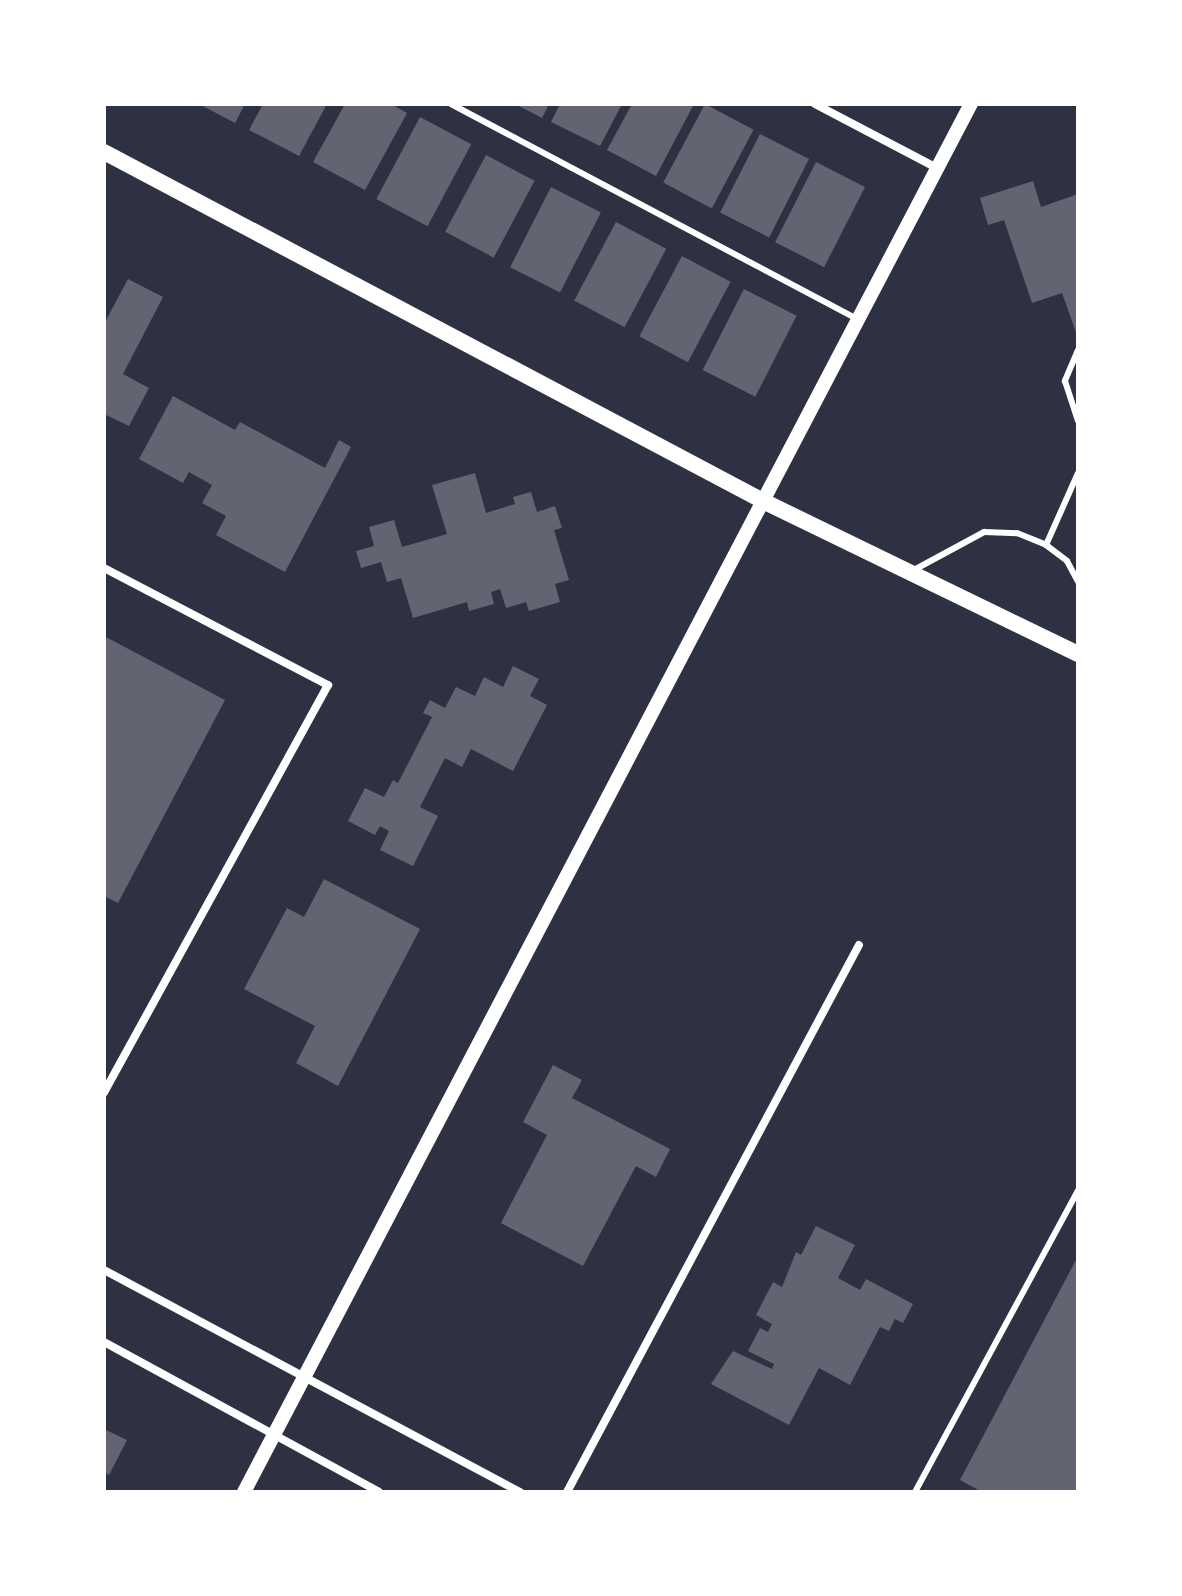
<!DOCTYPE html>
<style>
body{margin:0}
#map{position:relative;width:1182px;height:1596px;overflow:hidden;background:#2d3142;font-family:Helvetica,sans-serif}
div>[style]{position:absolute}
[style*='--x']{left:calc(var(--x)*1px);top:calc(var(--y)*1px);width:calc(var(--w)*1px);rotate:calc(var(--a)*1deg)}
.building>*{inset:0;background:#626471;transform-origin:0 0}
.service>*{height:6px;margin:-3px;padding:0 3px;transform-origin:3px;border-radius:3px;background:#fff}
.minor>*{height:8px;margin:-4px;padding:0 4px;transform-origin:4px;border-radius:4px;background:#fff}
.tertiary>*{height:14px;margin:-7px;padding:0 7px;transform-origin:7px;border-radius:7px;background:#fff}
.secondary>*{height:16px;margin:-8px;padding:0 8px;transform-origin:8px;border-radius:8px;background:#fff}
span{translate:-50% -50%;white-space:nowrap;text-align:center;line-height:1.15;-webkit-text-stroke:7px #fff;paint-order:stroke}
.frame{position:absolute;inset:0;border:106px solid #fff;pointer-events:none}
</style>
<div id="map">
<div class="building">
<div style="clip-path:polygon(199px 104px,245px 104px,235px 123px)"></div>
<div style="clip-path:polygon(263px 104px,327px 104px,299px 156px,249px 130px)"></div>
<div style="clip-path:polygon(345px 104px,391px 104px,407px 113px,365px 190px,313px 162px)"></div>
<div style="clip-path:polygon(515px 104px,549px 104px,542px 118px)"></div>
<div style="clip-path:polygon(560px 104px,622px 104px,600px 146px,551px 122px)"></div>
<div style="clip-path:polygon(632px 104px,694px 104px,656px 176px,607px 150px)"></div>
<div style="left:705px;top:104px;width:55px;height:89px;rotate:28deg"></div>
<div style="left:420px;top:117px;width:58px;height:93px;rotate:28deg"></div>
<div style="left:760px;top:134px;width:55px;height:88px;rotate:27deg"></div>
<div style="left:486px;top:155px;width:55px;height:87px;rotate:28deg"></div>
<div style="left:816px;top:162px;width:55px;height:90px;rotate:27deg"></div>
<div style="clip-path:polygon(1033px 181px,1041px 207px,1078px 194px,1078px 338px,1062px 293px,1032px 303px,1004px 220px,988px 225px,980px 198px)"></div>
<div style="left:551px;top:187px;width:56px;height:90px;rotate:27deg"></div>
<div style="left:616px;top:222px;width:57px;height:89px;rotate:28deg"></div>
<div style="left:682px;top:256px;width:55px;height:91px;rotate:28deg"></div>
<div style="clip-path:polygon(128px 279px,163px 297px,123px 374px,149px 388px,129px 426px,104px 414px,104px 324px)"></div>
<div style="left:744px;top:289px;width:59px;height:91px;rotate:27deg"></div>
<div style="clip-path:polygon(173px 396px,235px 430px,240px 422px,325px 468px,339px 440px,351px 447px,285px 572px,216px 535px,226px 516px,202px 503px,212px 485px,189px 472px,183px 483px,139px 459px)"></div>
<div style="clip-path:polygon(475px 473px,486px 513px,515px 504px,513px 497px,531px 492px,537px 512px,555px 506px,562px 528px,554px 530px,569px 580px,555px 584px,560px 602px,529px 611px,526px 602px,506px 608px,500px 589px,491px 592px,494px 604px,469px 611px,467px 602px,413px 618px,401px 578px,387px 582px,381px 562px,361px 568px,356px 551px,374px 546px,369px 527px,394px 520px,402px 547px,447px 534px,432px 485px)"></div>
<div style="clip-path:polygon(104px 636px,225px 700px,118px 903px,104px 896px)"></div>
<div style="clip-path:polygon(513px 666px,539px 679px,530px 696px,547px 705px,513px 771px,471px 749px,462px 767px,445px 758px,420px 807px,438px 816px,413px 866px,380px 850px,389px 831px,380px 826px,375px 835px,348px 821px,365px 788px,384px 797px,393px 780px,398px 783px,432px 717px,423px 713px,430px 700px,445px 708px,456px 687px,475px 696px,484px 677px,503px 687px)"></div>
<div style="clip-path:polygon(324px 879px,420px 929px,338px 1086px,296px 1063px,315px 1026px,244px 989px,287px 908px,304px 917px)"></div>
<div style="clip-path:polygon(553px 1065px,582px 1080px,572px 1098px,670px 1149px,656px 1177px,636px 1166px,583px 1266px,501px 1223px,547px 1135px,523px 1122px)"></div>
<div style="clip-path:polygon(816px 1226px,855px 1245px,838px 1278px,860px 1290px,866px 1279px,913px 1304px,903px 1323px,895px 1319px,889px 1331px,880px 1327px,850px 1385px,819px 1368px,789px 1425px,711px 1384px,733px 1351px,772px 1369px,774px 1364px,748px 1351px,760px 1328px,768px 1332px,772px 1324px,756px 1315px,773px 1282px,782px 1287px,796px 1252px,801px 1255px)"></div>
<div style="clip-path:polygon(1078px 1256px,1078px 1492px,982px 1492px,960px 1480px)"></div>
<div style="clip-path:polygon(104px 1429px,127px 1440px,109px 1475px,104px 1472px)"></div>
</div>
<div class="service">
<div style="--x:451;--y:104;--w:462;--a:27.9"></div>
<div style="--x:1078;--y:350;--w:34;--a:113"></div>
<div style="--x:1065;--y:381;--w:42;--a:72"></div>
<div style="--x:1046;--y:545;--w:79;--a:-66"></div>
<div style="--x:912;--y:571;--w:82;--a:-28.4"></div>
<div style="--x:984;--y:532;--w:33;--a:2"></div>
<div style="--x:1017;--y:533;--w:31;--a:22"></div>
<div style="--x:1046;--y:545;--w:26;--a:37"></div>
<div style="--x:1067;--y:561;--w:24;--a:62"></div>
<div style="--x:915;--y:1492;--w:343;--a:-61.6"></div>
</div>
<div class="minor">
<div style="--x:815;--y:104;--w:138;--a:27.7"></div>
<div style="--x:104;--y:568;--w:253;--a:27.6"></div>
<div style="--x:328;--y:685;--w:465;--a:118.8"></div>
<div style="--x:104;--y:1270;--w:472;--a:28.1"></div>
<div style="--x:104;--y:1342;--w:313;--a:28.6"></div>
<div style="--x:567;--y:1492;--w:620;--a:-61.91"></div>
</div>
<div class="tertiary">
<div style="--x:244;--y:1492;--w:1567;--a:-62.36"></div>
</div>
<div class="secondary">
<div style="--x:104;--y:152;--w:748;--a:27.9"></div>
<div style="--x:765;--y:502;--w:348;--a:25.9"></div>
</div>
<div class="frame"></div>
</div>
